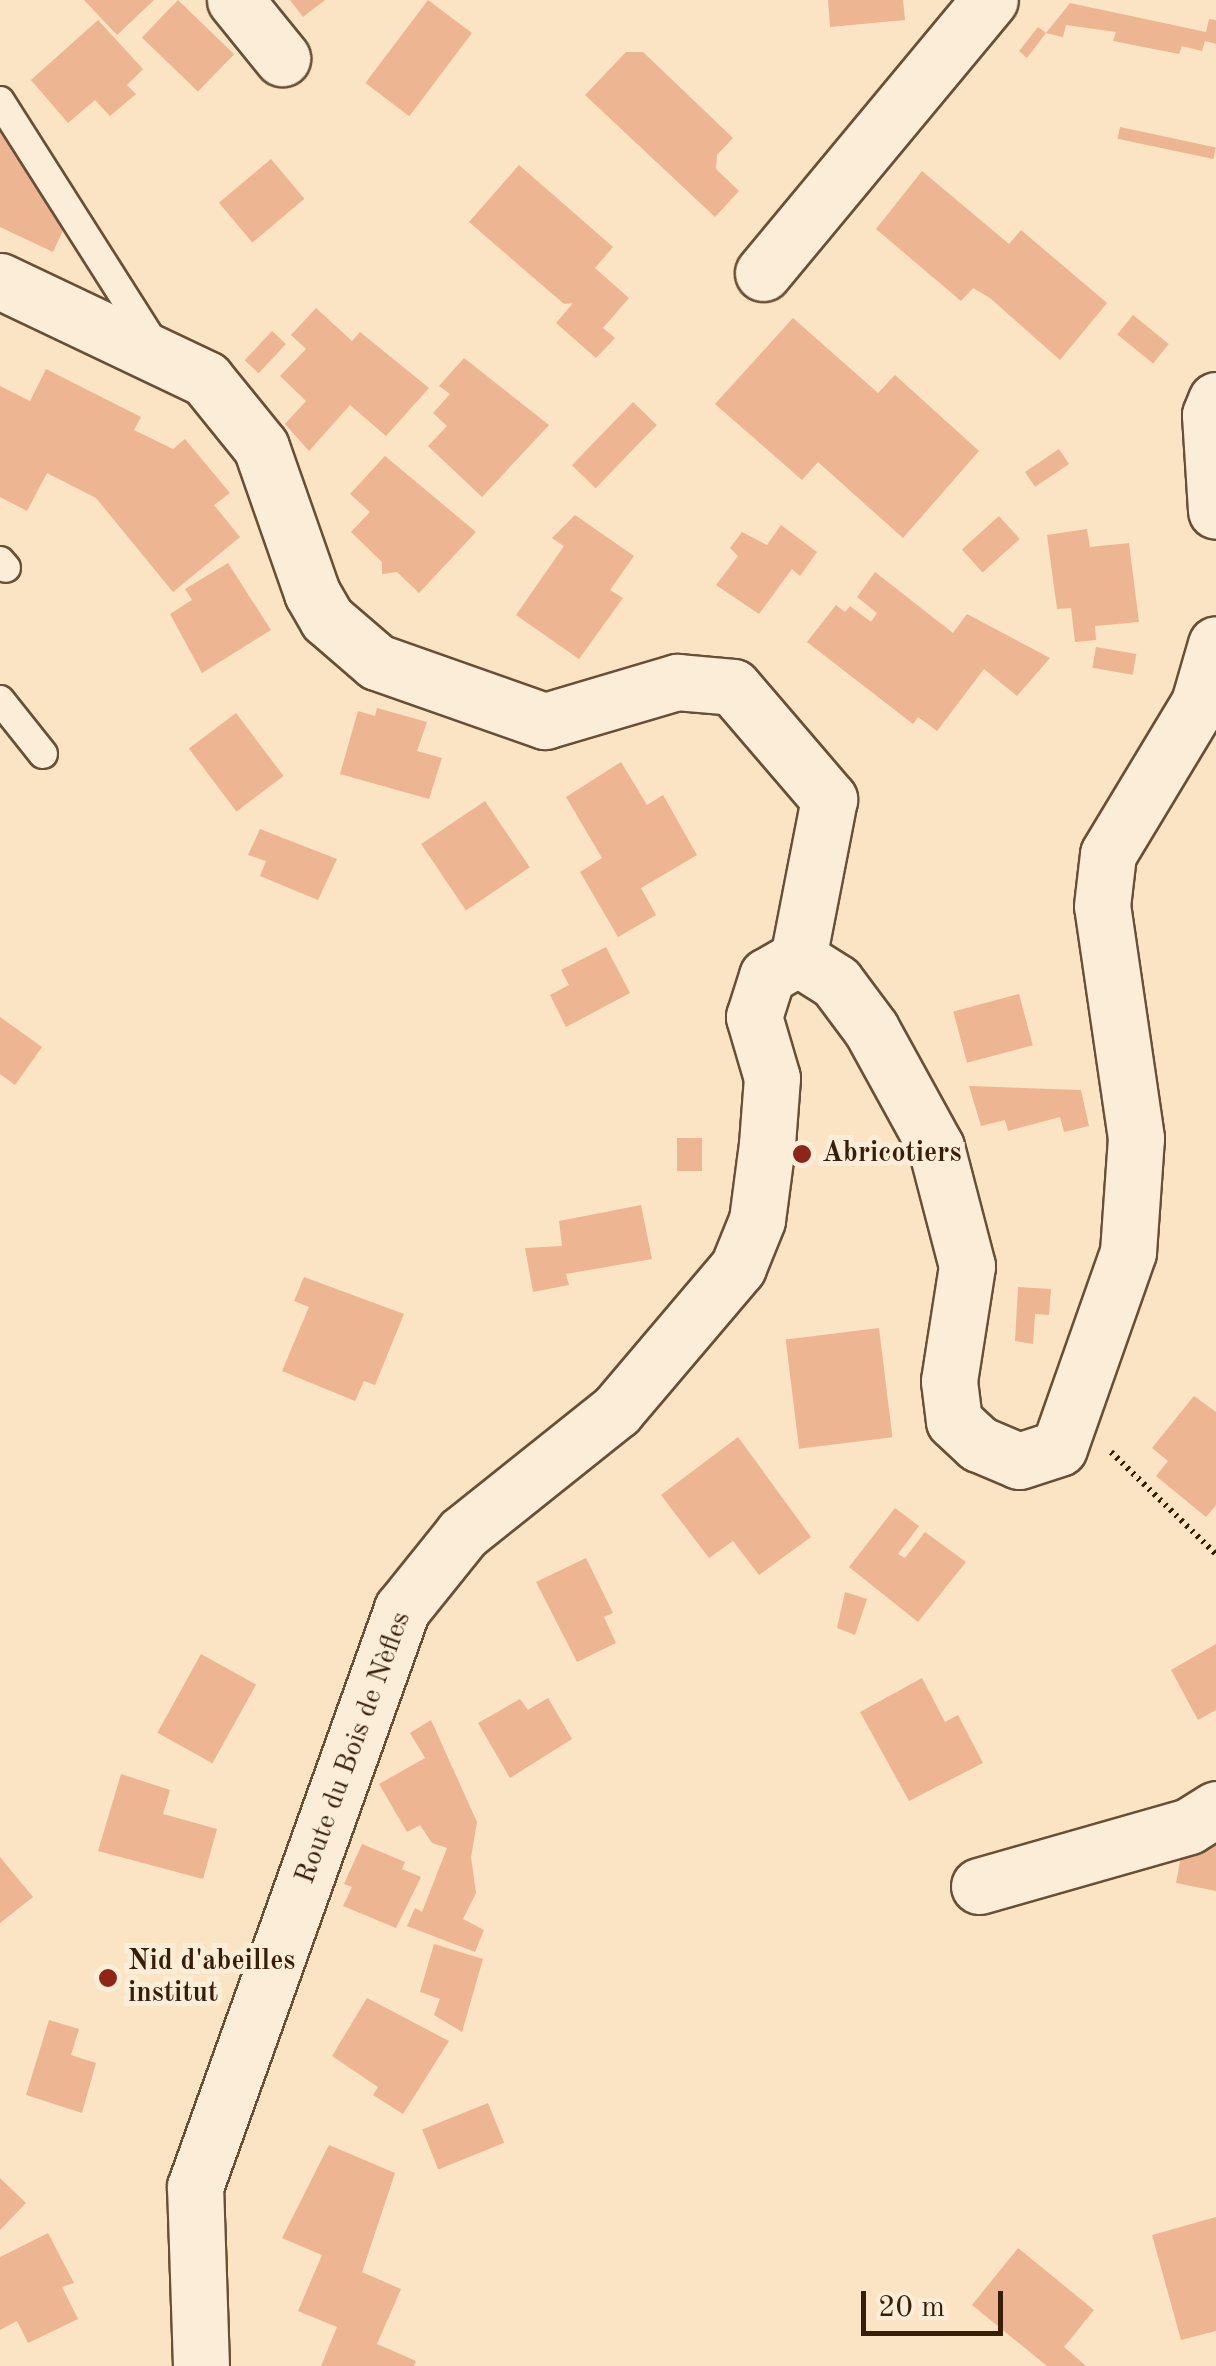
<!DOCTYPE html>
<meta charset="utf-8">
<style>
body{margin:0}
#map{position:relative;width:1216px;height:2366px;overflow:hidden;background:#fae4c4;font-family:"Old Standard TT",serif}
div>[style]{position:absolute}
[style*='--x']{left:calc(var(--x)*1px);top:calc(var(--y)*1px);width:calc(var(--w)*1px);rotate:calc(var(--a)*1deg)}
.building>*{inset:0;background:#eeb593;transform-origin:0 0}
.path>*{height:6px;margin-top:-3px;transform-origin:0;background:repeating-linear-gradient(90deg,#371e08 0 2.5px,transparent 0 7.5px)}
.roads{filter:drop-shadow(2px 0 #685037) drop-shadow(-2px 0 #685037) drop-shadow(0 2px #685037) drop-shadow(0 -2px #685037)}
.lane>*{height:28px;margin:-14px;padding:0 14px;transform-origin:14px;border-radius:14px;background:#fcedd9}
.street>*{height:55px;margin:-27.5px;padding:0 27.5px;transform-origin:27.5px;border-radius:27.5px;background:#fcedd9}
.dots>*{width:28px;height:28px;translate:-50% -50%;box-sizing:border-box;border:5px solid #fcedd9;border-radius:50%}
span{translate:-50% -50%;white-space:nowrap;text-align:center;line-height:1.15;-webkit-text-stroke:10px #fcedd9;paint-order:stroke}
.poi-label{font-size:28px;color:#371e08;font-weight:700}
.left{translate:0 -50%;text-align:left}
.street-label{font-size:28px;color:#371e08}
.scale{position:absolute;left:861px;top:2291px;width:142px;height:45px;box-sizing:border-box;border:5px solid #371e08;border-top:0;padding-left:12px;font-size:30px;line-height:35px;white-space:nowrap;color:#371e08;-webkit-text-stroke:8px #fcedd9;paint-order:stroke}
</style>
<div id="map">
<div class="building">
<div style="clip-path:polygon(84px 0,154px 0,117px 35px)"></div>
<div style="left:178px;top:0;width:78px;height:52px;rotate:44deg"></div>
<div style="clip-path:polygon(290px 0,325px 0,303px 17px)"></div>
<div style="left:428px;top:0;width:55px;height:104px;rotate:37deg"></div>
<div style="clip-path:polygon(828px 0,903px 0,905px 20px,830px 27px)"></div>
<div style="clip-path:polygon(1070px 3px,1206px 32px,1209px 19px,1216px 20px,1216px 44px,1205px 41px,1202px 51px,1182px 46px,1179px 54px,1113px 41px,1116px 32px,1066px 25px,1063px 37px,1046px 33px,1027px 58px,1019px 51px,1038px 27px,1046px 33px)"></div>
<div style="clip-path:polygon(98px 20px,143px 69px,127px 85px,136px 94px,110px 116px,95px 100px,68px 123px,31px 80px)"></div>
<div style="clip-path:polygon(626px 52px,643px 52px,733px 138px,717px 155px,716px 169px,739px 191px,715px 217px,585px 95px)"></div>
<div style="clip-path:polygon(0 125px,49px 188px,40px 194px,64px 228px,53px 252px,0 227px)"></div>
<div style="left:1120px;top:127px;width:98px;height:12px;rotate:12deg"></div>
<div style="left:271px;top:159px;width:52px;height:68px;rotate:50deg"></div>
<div style="clip-path:polygon(519px 165px,613px 247px,595px 268px,629px 298px,603px 328px,615px 338px,596px 358px,556px 323px,573px 303px,564px 304px,469px 222px)"></div>
<div style="clip-path:polygon(922px 171px,1009px 244px,1021px 230px,1107px 303px,1060px 360px,990px 298px,973px 288px,961px 301px,876px 229px)"></div>
<div style="clip-path:polygon(316px 308px,352px 341px,360px 332px,429px 388px,386px 436px,350px 405px,309px 451px,285px 424px,306px 401px,280px 376px,306px 349px,291px 335px)"></div>
<div style="left:1133px;top:315px;width:46px;height:25px;rotate:39deg"></div>
<div style="clip-path:polygon(793px 318px,878px 393px,895px 375px,979px 451px,903px 538px,818px 462px,802px 480px,715px 404px)"></div>
<div style="left:272px;top:331px;width:19px;height:40px;rotate:43deg"></div>
<div style="clip-path:polygon(464px 358px,549px 425px,482px 497px,428px 446px,447px 426px,433px 413px,450px 394px,439px 386px)"></div>
<div style="clip-path:polygon(46px 369px,141px 417px,134px 430px,173px 449px,185px 439px,230px 493px,214px 505px,240px 537px,173px 592px,96px 498px,47px 473px,27px 511px,0 497px,0 386px,30px 401px)"></div>
<div style="left:633px;top:402px;width:33px;height:88px;rotate:44deg"></div>
<div style="left:1059px;top:449px;width:18px;height:41px;rotate:56deg"></div>
<div style="clip-path:polygon(385px 456px,476px 532px,419px 593px,397px 572px,382px 574px,382px 562px,351px 532px,370px 512px,350px 494px)"></div>
<div style="clip-path:polygon(575px 515px,634px 556px,610px 590px,623px 598px,579px 659px,516px 615px,564px 546px,552px 538px)"></div>
<div style="left:999px;top:516px;width:31px;height:50px;rotate:48deg"></div>
<div style="clip-path:polygon(781px 525px,817px 552px,800px 576px,792px 569px,759px 614px,716px 585px,738px 556px,730px 548px,742px 532px,767px 545px)"></div>
<div style="clip-path:polygon(1087px 529px,1090px 547px,1129px 543px,1139px 622px,1095px 626px,1096px 640px,1075px 642px,1071px 608px,1057px 609px,1047px 535px)"></div>
<div style="clip-path:polygon(228px 563px,271px 630px,202px 673px,170px 614px,192px 600px,185px 589px)"></div>
<div style="clip-path:polygon(875px 572px,953px 633px,967px 614px,1050px 658px,1017px 696px,984px 669px,937px 731px,918px 717px,913px 724px,807px 642px,836px 605px,845px 612px,850px 606px,871px 622px,877px 613px,857px 597px)"></div>
<div style="left:1096px;top:647px;width:41px;height:21px;rotate:10deg"></div>
<div style="clip-path:polygon(377px 708px,427px 722px,417px 751px,442px 758px,429px 799px,340px 774px,358px 711px,375px 716px)"></div>
<div style="left:236px;top:713px;width:79px;height:59px;rotate:53deg"></div>
<div style="clip-path:polygon(621px 762px,647px 805px,663px 795px,697px 855px,641px 888px,656px 915px,618px 937px,580px 872px,602px 858px,566px 797px)"></div>
<div style="left:485px;top:801px;width:80px;height:77px;rotate:56deg"></div>
<div style="clip-path:polygon(260px 829px,337px 859px,318px 900px,260px 876px,266px 861px,248px 855px)"></div>
<div style="clip-path:polygon(606px 947px,630px 993px,566px 1027px,550px 995px,569px 985px,561px 970px)"></div>
<div style="left:1019px;top:994px;width:53px;height:68px;rotate:75deg"></div>
<div style="clip-path:polygon(0 1017px,42px 1047px,15px 1085px,0 1074px)"></div>
<div style="clip-path:polygon(969px 1086px,1081px 1090px,1089px 1126px,1064px 1132px,1060px 1117px,1008px 1131px,1005px 1120px,981px 1126px)"></div>
<div style="left:677px;top:1138px;width:25px;height:33px"></div>
<div style="clip-path:polygon(641px 1205px,652px 1259px,566px 1274px,569px 1285px,533px 1292px,525px 1248px,562px 1246px,559px 1221px)"></div>
<div style="clip-path:polygon(304px 1277px,404px 1314px,375px 1385px,364px 1381px,355px 1401px,282px 1371px,309px 1307px,294px 1301px)"></div>
<div style="clip-path:polygon(1018px 1287px,1051px 1289px,1049px 1315px,1035px 1314px,1033px 1344px,1015px 1341px)"></div>
<div style="left:879px;top:1328px;width:110px;height:94px;rotate:83deg"></div>
<div style="clip-path:polygon(1194px 1396px,1216px 1412px,1216px 1505px,1206px 1517px,1156px 1476px,1168px 1461px,1152px 1448px)"></div>
<div style="clip-path:polygon(738px 1437px,811px 1537px,759px 1575px,733px 1541px,709px 1558px,661px 1495px)"></div>
<div style="clip-path:polygon(895px 1508px,919px 1526px,898px 1554px,905px 1558px,925px 1532px,966px 1562px,918px 1622px,849px 1567px)"></div>
<div style="clip-path:polygon(586px 1558px,613px 1613px,604px 1617px,616px 1643px,577px 1662px,536px 1582px)"></div>
<div style="clip-path:polygon(845px 1592px,867px 1599px,855px 1635px,837px 1628px)"></div>
<div style="clip-path:polygon(1216px 1644px,1216px 1710px,1198px 1720px,1171px 1670px)"></div>
<div style="left:201px;top:1654px;width:63px;height:90px;rotate:29deg"></div>
<div style="clip-path:polygon(922px 1678px,945px 1722px,958px 1715px,983px 1763px,909px 1801px,860px 1712px)"></div>
<div style="clip-path:polygon(548px 1698px,572px 1739px,510px 1778px,478px 1723px,520px 1699px,528px 1710px)"></div>
<div style="clip-path:polygon(431px 1720px,477px 1822px,471px 1857px,476px 1893px,463px 1919px,484px 1930px,475px 1952px,407px 1926px,415px 1908px,422px 1912px,447px 1848px,432px 1843px,420px 1825px,407px 1832px,379px 1784px,425px 1758px,410px 1733px)"></div>
<div style="clip-path:polygon(121px 1774px,170px 1790px,163px 1814px,217px 1829px,203px 1879px,98px 1851px)"></div>
<div style="clip-path:polygon(1184px 1840px,1216px 1846px,1216px 1891px,1176px 1883px)"></div>
<div style="clip-path:polygon(362px 1844px,405px 1862px,402px 1869px,421px 1877px,396px 1928px,343px 1906px,352px 1887px,344px 1884px)"></div>
<div style="clip-path:polygon(0 1857px,33px 1897px,0 1923px)"></div>
<div style="clip-path:polygon(434px 1944px,483px 1959px,462px 2032px,434px 2015px,440px 1999px,420px 1992px)"></div>
<div style="clip-path:polygon(367px 1998px,449px 2041px,403px 2114px,373px 2095px,378px 2087px,332px 2056px)"></div>
<div style="clip-path:polygon(49px 2020px,79px 2029px,71px 2055px,96px 2063px,82px 2113px,26px 2095px)"></div>
<div style="left:488px;top:2103px;width:43px;height:71px;rotate:68deg"></div>
<div style="clip-path:polygon(329px 2145px,395px 2173px,362px 2272px,401px 2289px,377px 2344px,416px 2361px,414px 2366px,321px 2366px,337px 2327px,298px 2311px,322px 2255px,282px 2238px)"></div>
<div style="clip-path:polygon(0 2178px,26px 2203px,0 2230px)"></div>
<div style="clip-path:polygon(1216px 2217px,1216px 2331px,1181px 2340px,1152px 2235px)"></div>
<div style="clip-path:polygon(48px 2233px,74px 2283px,62px 2287px,78px 2319px,28px 2343px,17px 2321px,0 2330px,0 2257px)"></div>
<div style="clip-path:polygon(1018px 2248px,1094px 2310px,1064px 2347px,1086px 2366px,1047px 2366px,972px 2305px)"></div>
</div>
<div class="path">
<div style="--x:1111;--y:1452;--w:146;--a:44.2"></div>
</div>
<div class="roads">
<div class="lane">
<div style="--x:0;--y:101;--w:291;--a:57.6"></div>
<div style="--x:0;--y:561;--w:9;--a:49"></div>
<div style="--x:0;--y:700;--w:69;--a:51.5"></div>
</div>
<div class="street">
<div style="--x:235;--y:0;--w:75;--a:51"></div>
<div style="--x:763;--y:273;--w:355;--a:-50.3"></div>
<div style="--x:0;--y:281;--w:228;--a:25.4"></div>
<div style="--x:206;--y:379;--w:87;--a:51"></div>
<div style="--x:261;--y:447;--w:155;--a:70.7"></div>
<div style="--x:312;--y:593;--w:30;--a:60"></div>
<div style="--x:327;--y:619;--w:66;--a:40.7"></div>
<div style="--x:377;--y:662;--w:178;--a:19.4"></div>
<div style="--x:545;--y:721;--w:138;--a:-16.5"></div>
<div style="--x:677;--y:682;--w:56;--a:5.1"></div>
<div style="--x:733;--y:687;--w:148;--a:49.4"></div>
<div style="--x:829;--y:799;--w:162;--a:101"></div>
<div style="--x:1216;--y:400;--w:16;--a:112"></div>
<div style="--x:1210;--y:415;--w:96;--a:86.4"></div>
<div style="--x:979;--y:1886;--w:218;--a:-15.9"></div>
<div style="--x:1189;--y:1826;--w:32;--a:-32"></div>
<div style="--x:201;--y:2366;--w:179;--a:-91.9"></div>
<div style="--x:195;--y:2187;--w:614;--a:-70.3"></div>
<div style="--x:402;--y:1609;--w:97;--a:-51.2"></div>
<div style="--x:463;--y:1533;--w:196;--a:-38.6"></div>
<div style="--x:616;--y:1411;--w:189;--a:-49.7"></div>
<div style="--x:738;--y:1267;--w:51;--a:-68"></div>
<div style="--x:757;--y:1220;--w:77;--a:-82.5"></div>
<div style="--x:767;--y:1144;--w:66;--a:-85.7"></div>
<div style="--x:772;--y:1078;--w:64;--a:-106.4"></div>
<div style="--x:754;--y:1017;--w:43;--a:-72.4"></div>
<div style="--x:767;--y:976;--w:36;--a:-30"></div>
<div style="--x:798;--y:958;--w:45;--a:32.3"></div>
<div style="--x:836;--y:982;--w:59;--a:53.3"></div>
<div style="--x:871;--y:1029;--w:135;--a:61.2"></div>
<div style="--x:936;--y:1147;--w:123;--a:75.4"></div>
<div style="--x:967;--y:1266;--w:116;--a:98.9"></div>
<div style="--x:949;--y:1381;--w:40;--a:82.9"></div>
<div style="--x:954;--y:1421;--w:34;--a:43"></div>
<div style="--x:979;--y:1444;--w:43;--a:23"></div>
<div style="--x:1019;--y:1461;--w:42;--a:-18"></div>
<div style="--x:1059;--y:1448;--w:208;--a:-70.6"></div>
<div style="--x:1128;--y:1252;--w:114;--a:-86"></div>
<div style="--x:1136;--y:1138;--w:234;--a:-98.3"></div>
<div style="--x:1102;--y:906;--w:52;--a:-83.4"></div>
<div style="--x:1108;--y:854;--w:176;--a:-58.9"></div>
<div style="--x:1199;--y:703;--w:61;--a:-73.9"></div>
</div>
</div>
<div class="dots">
<div style="left:802px;top:1154px;background:#8f2418"></div>
<div style="left:108px;top:1978px;background:#8f2418"></div>
</div>
<div class="poi-label">
<span class="left" style="left:822px;top:1154px">Abricotiers</span>
<span class="left" style="left:128px;top:1978px">Nid d'abeilles<br>institut</span>
</div>
<div class="street-label">
<span style="left:354px;top:1748px;rotate:-70deg">Route du Bois de Nèfles</span>
</div>
<div class="scale">20 m</div>
</div>
